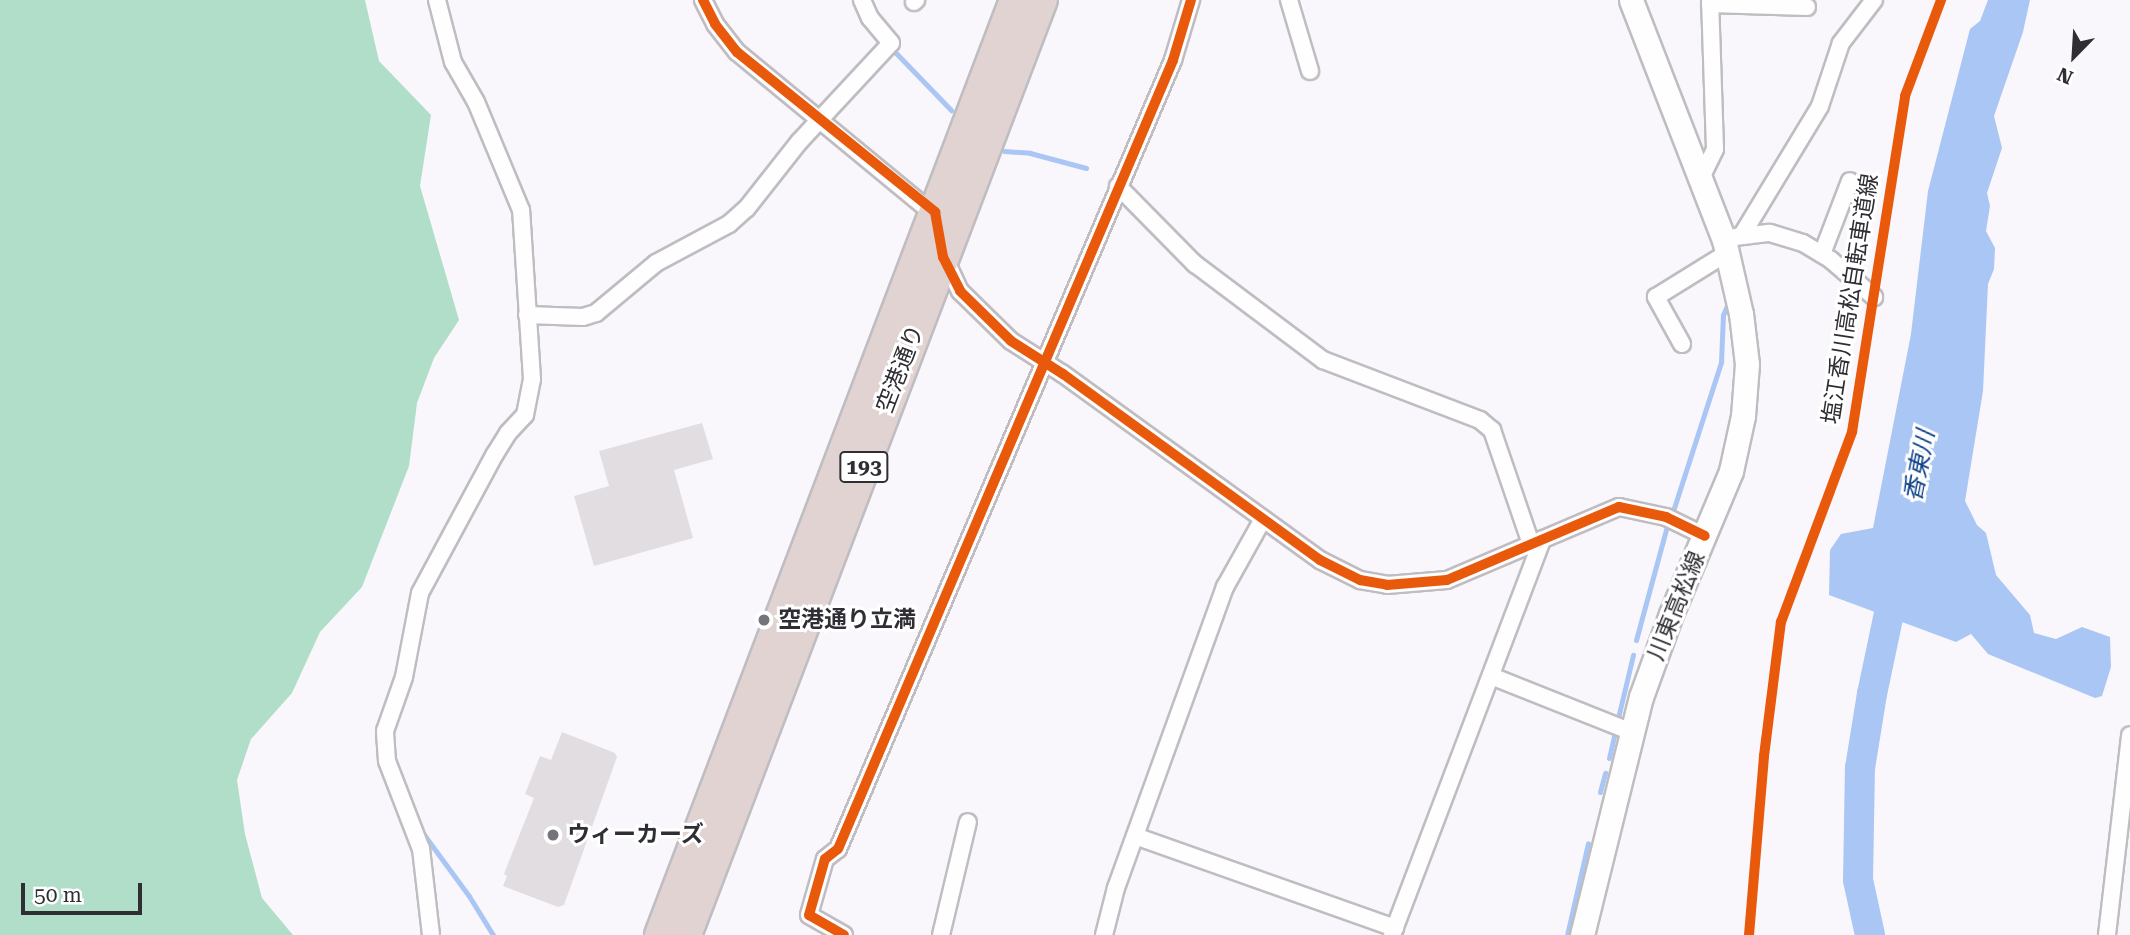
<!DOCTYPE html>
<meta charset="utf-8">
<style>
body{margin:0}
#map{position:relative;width:2130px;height:935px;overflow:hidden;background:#f9f7fc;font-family:"Roboto Serif","Noto Sans JP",serif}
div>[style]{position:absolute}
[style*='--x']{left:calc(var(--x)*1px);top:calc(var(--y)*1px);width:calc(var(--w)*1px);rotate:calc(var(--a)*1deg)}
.forest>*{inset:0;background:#b0dec9}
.water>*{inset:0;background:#a9c6f4}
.stream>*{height:5px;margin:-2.5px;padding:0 2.5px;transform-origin:2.5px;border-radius:2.5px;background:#a9c6f4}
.river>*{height:30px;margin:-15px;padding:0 15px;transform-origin:15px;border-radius:15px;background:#a9c6f4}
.building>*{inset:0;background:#e2dde1}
.roads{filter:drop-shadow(2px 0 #bfbdc2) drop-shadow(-2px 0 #bfbdc2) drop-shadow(0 2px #bfbdc2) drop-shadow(0 -2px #bfbdc2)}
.street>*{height:16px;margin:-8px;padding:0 8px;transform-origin:8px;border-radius:8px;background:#fefeff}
.secondary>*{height:23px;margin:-11.5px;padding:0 11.5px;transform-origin:11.5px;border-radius:11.5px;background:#fefeff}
.highway>*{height:28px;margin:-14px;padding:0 14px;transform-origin:14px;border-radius:14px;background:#e1d3d1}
.cycleway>*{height:10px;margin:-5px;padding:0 5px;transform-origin:5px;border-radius:5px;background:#e8590c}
.dots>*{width:19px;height:19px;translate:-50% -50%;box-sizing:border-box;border:4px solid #fff;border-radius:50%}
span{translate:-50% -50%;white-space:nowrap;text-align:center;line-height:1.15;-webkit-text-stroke:6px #fff;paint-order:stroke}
.shield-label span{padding:2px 5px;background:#fff;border:2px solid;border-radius:5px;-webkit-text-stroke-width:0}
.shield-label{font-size:21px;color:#302e35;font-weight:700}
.street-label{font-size:23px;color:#302e35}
.poi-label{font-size:23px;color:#302e35;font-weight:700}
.left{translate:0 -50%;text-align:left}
.water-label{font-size:24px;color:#0b3f88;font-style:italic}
.north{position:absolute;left:2039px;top:21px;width:70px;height:70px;-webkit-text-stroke:5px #fff;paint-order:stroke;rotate:204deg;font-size:19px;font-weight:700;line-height:28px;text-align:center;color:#302e35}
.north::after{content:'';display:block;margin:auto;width:24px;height:32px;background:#302e35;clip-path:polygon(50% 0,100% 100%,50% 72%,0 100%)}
.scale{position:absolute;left:21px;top:883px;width:121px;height:32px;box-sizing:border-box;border:4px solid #302e35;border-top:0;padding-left:9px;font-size:21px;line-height:24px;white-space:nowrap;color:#302e35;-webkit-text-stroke:5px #fff;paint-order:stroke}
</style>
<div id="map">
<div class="forest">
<div style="clip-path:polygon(0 0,365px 0,379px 61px,431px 115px,420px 186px,459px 320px,434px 358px,417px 403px,409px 466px,362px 587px,320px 632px,292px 693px,251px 739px,237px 780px,245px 834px,262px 898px,293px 935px,0 935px)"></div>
</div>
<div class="water">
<div style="clip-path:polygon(1988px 0,2030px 0,2023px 32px,1994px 116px,2002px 148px,1987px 193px,1990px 206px,1986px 231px,1995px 248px,1994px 269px,1988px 284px,1983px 391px,1965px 501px,1977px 525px,1986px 533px,1996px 575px,2030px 615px,2034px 633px,2056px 639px,2082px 627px,2110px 637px,2111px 667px,2102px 696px,2095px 698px,1988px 654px,1971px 634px,1956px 642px,1829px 595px,1830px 550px,1841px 534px,1873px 528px,1911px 334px,1928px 191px,1970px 29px,1980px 21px)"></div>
</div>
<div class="stream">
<div style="--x:895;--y:52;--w:81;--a:46"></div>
<div style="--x:468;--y:75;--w:21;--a:59"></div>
<div style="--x:1004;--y:151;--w:26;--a:4"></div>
<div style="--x:1030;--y:153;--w:58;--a:15"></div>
<div style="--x:528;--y:209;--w:31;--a:86"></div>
<div style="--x:1673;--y:511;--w:157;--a:-72.1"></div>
<div style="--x:1721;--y:362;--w:47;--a:-87.6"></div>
<div style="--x:1723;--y:315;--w:15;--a:-67"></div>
<div style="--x:1636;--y:640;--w:118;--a:-74.8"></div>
<div style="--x:1618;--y:718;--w:65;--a:-76.6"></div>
<div style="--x:1609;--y:758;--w:23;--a:-77"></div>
<div style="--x:1600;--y:792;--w:20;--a:-75"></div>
<div style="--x:422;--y:832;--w:79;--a:53.7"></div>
<div style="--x:469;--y:896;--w:46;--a:58.4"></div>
<div style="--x:1567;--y:935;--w:94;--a:-77.1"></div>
</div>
<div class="river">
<div style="--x:1870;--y:935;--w:56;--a:-102.3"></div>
<div style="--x:1858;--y:880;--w:112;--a:-89"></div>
<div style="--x:1860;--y:768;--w:75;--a:-80.8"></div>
<div style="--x:1872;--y:694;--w:116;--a:-78.1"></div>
</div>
<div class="building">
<div style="clip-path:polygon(702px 423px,713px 459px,674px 470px,693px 538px,594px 566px,574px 496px,609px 486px,599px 451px)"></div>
<div style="clip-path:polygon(562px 732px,615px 753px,617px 757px,564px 905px,558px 907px,503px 886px,507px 876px,504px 874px,534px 798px,525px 794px,540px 756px,551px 760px)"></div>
</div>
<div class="roads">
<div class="street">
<div style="--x:703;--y:0;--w:27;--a:63"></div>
<div style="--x:715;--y:24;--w:36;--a:52"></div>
<div style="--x:737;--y:52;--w:256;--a:39.5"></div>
<div style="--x:1289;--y:0;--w:74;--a:73.5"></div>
<div style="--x:914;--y:2;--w:3;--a:-45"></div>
<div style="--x:1710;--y:4;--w:97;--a:1.8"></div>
<div style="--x:1701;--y:178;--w:32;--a:-64"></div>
<div style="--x:1715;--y:149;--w:149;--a:-91.9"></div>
<div style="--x:1118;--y:186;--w:110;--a:45.4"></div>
<div style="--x:1195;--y:264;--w:160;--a:36.9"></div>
<div style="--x:1323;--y:360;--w:168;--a:20.9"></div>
<div style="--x:1480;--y:420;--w:16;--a:40"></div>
<div style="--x:1492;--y:430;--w:120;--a:71.1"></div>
<div style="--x:1742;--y:235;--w:151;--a:-58.8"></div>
<div style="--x:1820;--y:106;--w:66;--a:-71.6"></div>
<div style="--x:1841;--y:43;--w:54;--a:-52.5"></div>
<div style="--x:1735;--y:237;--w:35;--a:-7"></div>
<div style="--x:1770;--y:233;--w:34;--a:17"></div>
<div style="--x:1803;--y:243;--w:33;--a:31"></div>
<div style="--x:1831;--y:260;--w:57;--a:40.7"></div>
<div style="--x:1822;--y:254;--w:78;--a:-69"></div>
<div style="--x:944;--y:257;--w:38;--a:65"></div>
<div style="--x:960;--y:291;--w:71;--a:44.4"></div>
<div style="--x:1011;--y:341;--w:62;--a:32.4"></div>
<div style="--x:1063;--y:374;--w:317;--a:35.9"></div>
<div style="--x:1320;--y:560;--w:45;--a:26.6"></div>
<div style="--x:1360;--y:580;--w:27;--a:10"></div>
<div style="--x:1387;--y:585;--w:60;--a:-4.8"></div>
<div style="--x:1447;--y:580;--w:187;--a:-23"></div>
<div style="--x:1619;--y:507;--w:48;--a:12"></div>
<div style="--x:1666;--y:517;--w:43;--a:26"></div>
<div style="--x:527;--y:315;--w:56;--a:2"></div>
<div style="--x:583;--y:317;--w:14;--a:-17"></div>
<div style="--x:596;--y:313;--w:78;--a:-39.8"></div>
<div style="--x:656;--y:263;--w:83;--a:-28.1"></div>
<div style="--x:729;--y:224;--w:24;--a:-42"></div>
<div style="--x:747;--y:208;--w:84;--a:-51.8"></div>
<div style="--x:799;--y:142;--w:135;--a:-47.1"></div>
<div style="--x:891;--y:43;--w:33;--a:-130"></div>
<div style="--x:870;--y:18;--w:20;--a:-114"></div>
<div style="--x:1682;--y:344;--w:54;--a:-119"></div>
<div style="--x:1656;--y:297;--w:84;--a:-31.8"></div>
<div style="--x:1491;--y:676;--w:152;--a:21.7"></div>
<div style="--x:1135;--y:836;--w:276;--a:19.5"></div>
<div style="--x:431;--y:935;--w:87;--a:-96.6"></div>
<div style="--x:421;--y:849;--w:94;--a:-111.1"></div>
<div style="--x:387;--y:761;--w:30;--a:-94"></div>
<div style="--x:385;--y:731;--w:57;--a:-70.6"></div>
<div style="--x:404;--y:677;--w:86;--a:-79.2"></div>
<div style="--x:420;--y:593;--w:158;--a:-61.7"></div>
<div style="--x:495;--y:454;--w:25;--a:-58"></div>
<div style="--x:508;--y:433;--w:25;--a:-47"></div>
<div style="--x:525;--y:415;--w:37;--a:-79"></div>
<div style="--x:532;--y:379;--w:169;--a:-93.7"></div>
<div style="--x:521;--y:210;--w:117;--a:-112.6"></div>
<div style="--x:476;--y:102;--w:46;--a:-119.9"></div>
<div style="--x:453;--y:62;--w:64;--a:-104.5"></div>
<div style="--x:844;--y:935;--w:40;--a:-150.3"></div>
<div style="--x:809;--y:915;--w:58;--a:-74.1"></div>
<div style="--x:825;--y:859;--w:16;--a:-38"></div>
<div style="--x:838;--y:849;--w:857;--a:-66.99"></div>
<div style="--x:1173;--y:60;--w:63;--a:-73.3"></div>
<div style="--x:941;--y:935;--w:116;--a:-76.6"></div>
<div style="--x:1104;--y:935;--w:49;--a:-75.7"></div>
<div style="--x:1116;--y:888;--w:320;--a:-70.1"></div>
<div style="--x:1225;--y:587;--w:78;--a:-60.8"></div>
<div style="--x:1392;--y:935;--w:423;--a:-69.2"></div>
<div style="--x:2107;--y:935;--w:201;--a:-83.4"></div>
</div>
<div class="secondary">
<div style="--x:1582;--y:935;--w:245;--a:-76.1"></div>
<div style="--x:1641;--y:697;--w:88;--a:-70.1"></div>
<div style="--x:1671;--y:614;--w:155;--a:-67.2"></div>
<div style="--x:1731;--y:471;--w:56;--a:-77.7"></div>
<div style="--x:1743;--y:416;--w:52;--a:-85.6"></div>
<div style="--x:1747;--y:364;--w:50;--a:-96.8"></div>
<div style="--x:1741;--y:314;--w:76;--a:-102.9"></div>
<div style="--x:1724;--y:240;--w:257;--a:-111.2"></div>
</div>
<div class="highway">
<div style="--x:659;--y:935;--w:1000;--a:-69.21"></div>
<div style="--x:687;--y:935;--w:1000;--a:-69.16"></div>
</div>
</div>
<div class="cycleway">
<div style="--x:703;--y:0;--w:27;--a:63"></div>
<div style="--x:715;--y:24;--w:36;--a:52"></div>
<div style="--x:737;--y:52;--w:255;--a:38.9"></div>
<div style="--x:935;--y:212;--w:46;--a:79.9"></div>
<div style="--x:943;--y:257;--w:38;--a:63"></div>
<div style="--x:960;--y:291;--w:71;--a:44.4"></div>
<div style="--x:1011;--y:341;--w:62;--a:32.4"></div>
<div style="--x:1063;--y:374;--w:317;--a:35.9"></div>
<div style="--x:1320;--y:560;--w:45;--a:26.6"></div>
<div style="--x:1360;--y:580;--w:27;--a:10"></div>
<div style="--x:1387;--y:585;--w:60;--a:-4.8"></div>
<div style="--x:1447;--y:580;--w:187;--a:-23"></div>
<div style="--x:1619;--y:507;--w:48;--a:12"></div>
<div style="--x:1666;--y:517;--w:43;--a:26"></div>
<div style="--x:844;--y:935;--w:40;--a:-150.3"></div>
<div style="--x:809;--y:915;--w:58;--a:-74.1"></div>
<div style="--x:825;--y:859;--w:16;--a:-38"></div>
<div style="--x:838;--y:849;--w:857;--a:-66.99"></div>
<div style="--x:1173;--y:60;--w:63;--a:-73.3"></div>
<div style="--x:1749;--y:935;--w:180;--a:-85.2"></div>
<div style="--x:1764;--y:756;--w:135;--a:-82.8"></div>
<div style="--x:1781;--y:622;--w:203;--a:-69.5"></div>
<div style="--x:1852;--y:432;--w:340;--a:-81"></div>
<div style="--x:1905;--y:96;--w:103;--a:-69.4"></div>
</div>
<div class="dots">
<div style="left:764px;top:620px;background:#76747b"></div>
<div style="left:553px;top:835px;background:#76747b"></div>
</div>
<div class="shield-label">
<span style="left:864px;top:467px">193</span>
</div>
<div class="street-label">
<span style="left:1851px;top:299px;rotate:-81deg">塩江香川高松自転車道線</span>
<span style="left:901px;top:369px;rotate:-69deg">空港通り</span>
<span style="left:1677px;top:606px;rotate:-68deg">川東高松線</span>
</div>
<div class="poi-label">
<span class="left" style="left:778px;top:620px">空港通り立満</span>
<span class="left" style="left:567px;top:835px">ウィーカーズ</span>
</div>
<div class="water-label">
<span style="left:1920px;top:466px;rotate:-79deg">香東川</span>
</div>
<div class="north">N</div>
<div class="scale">50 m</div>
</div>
